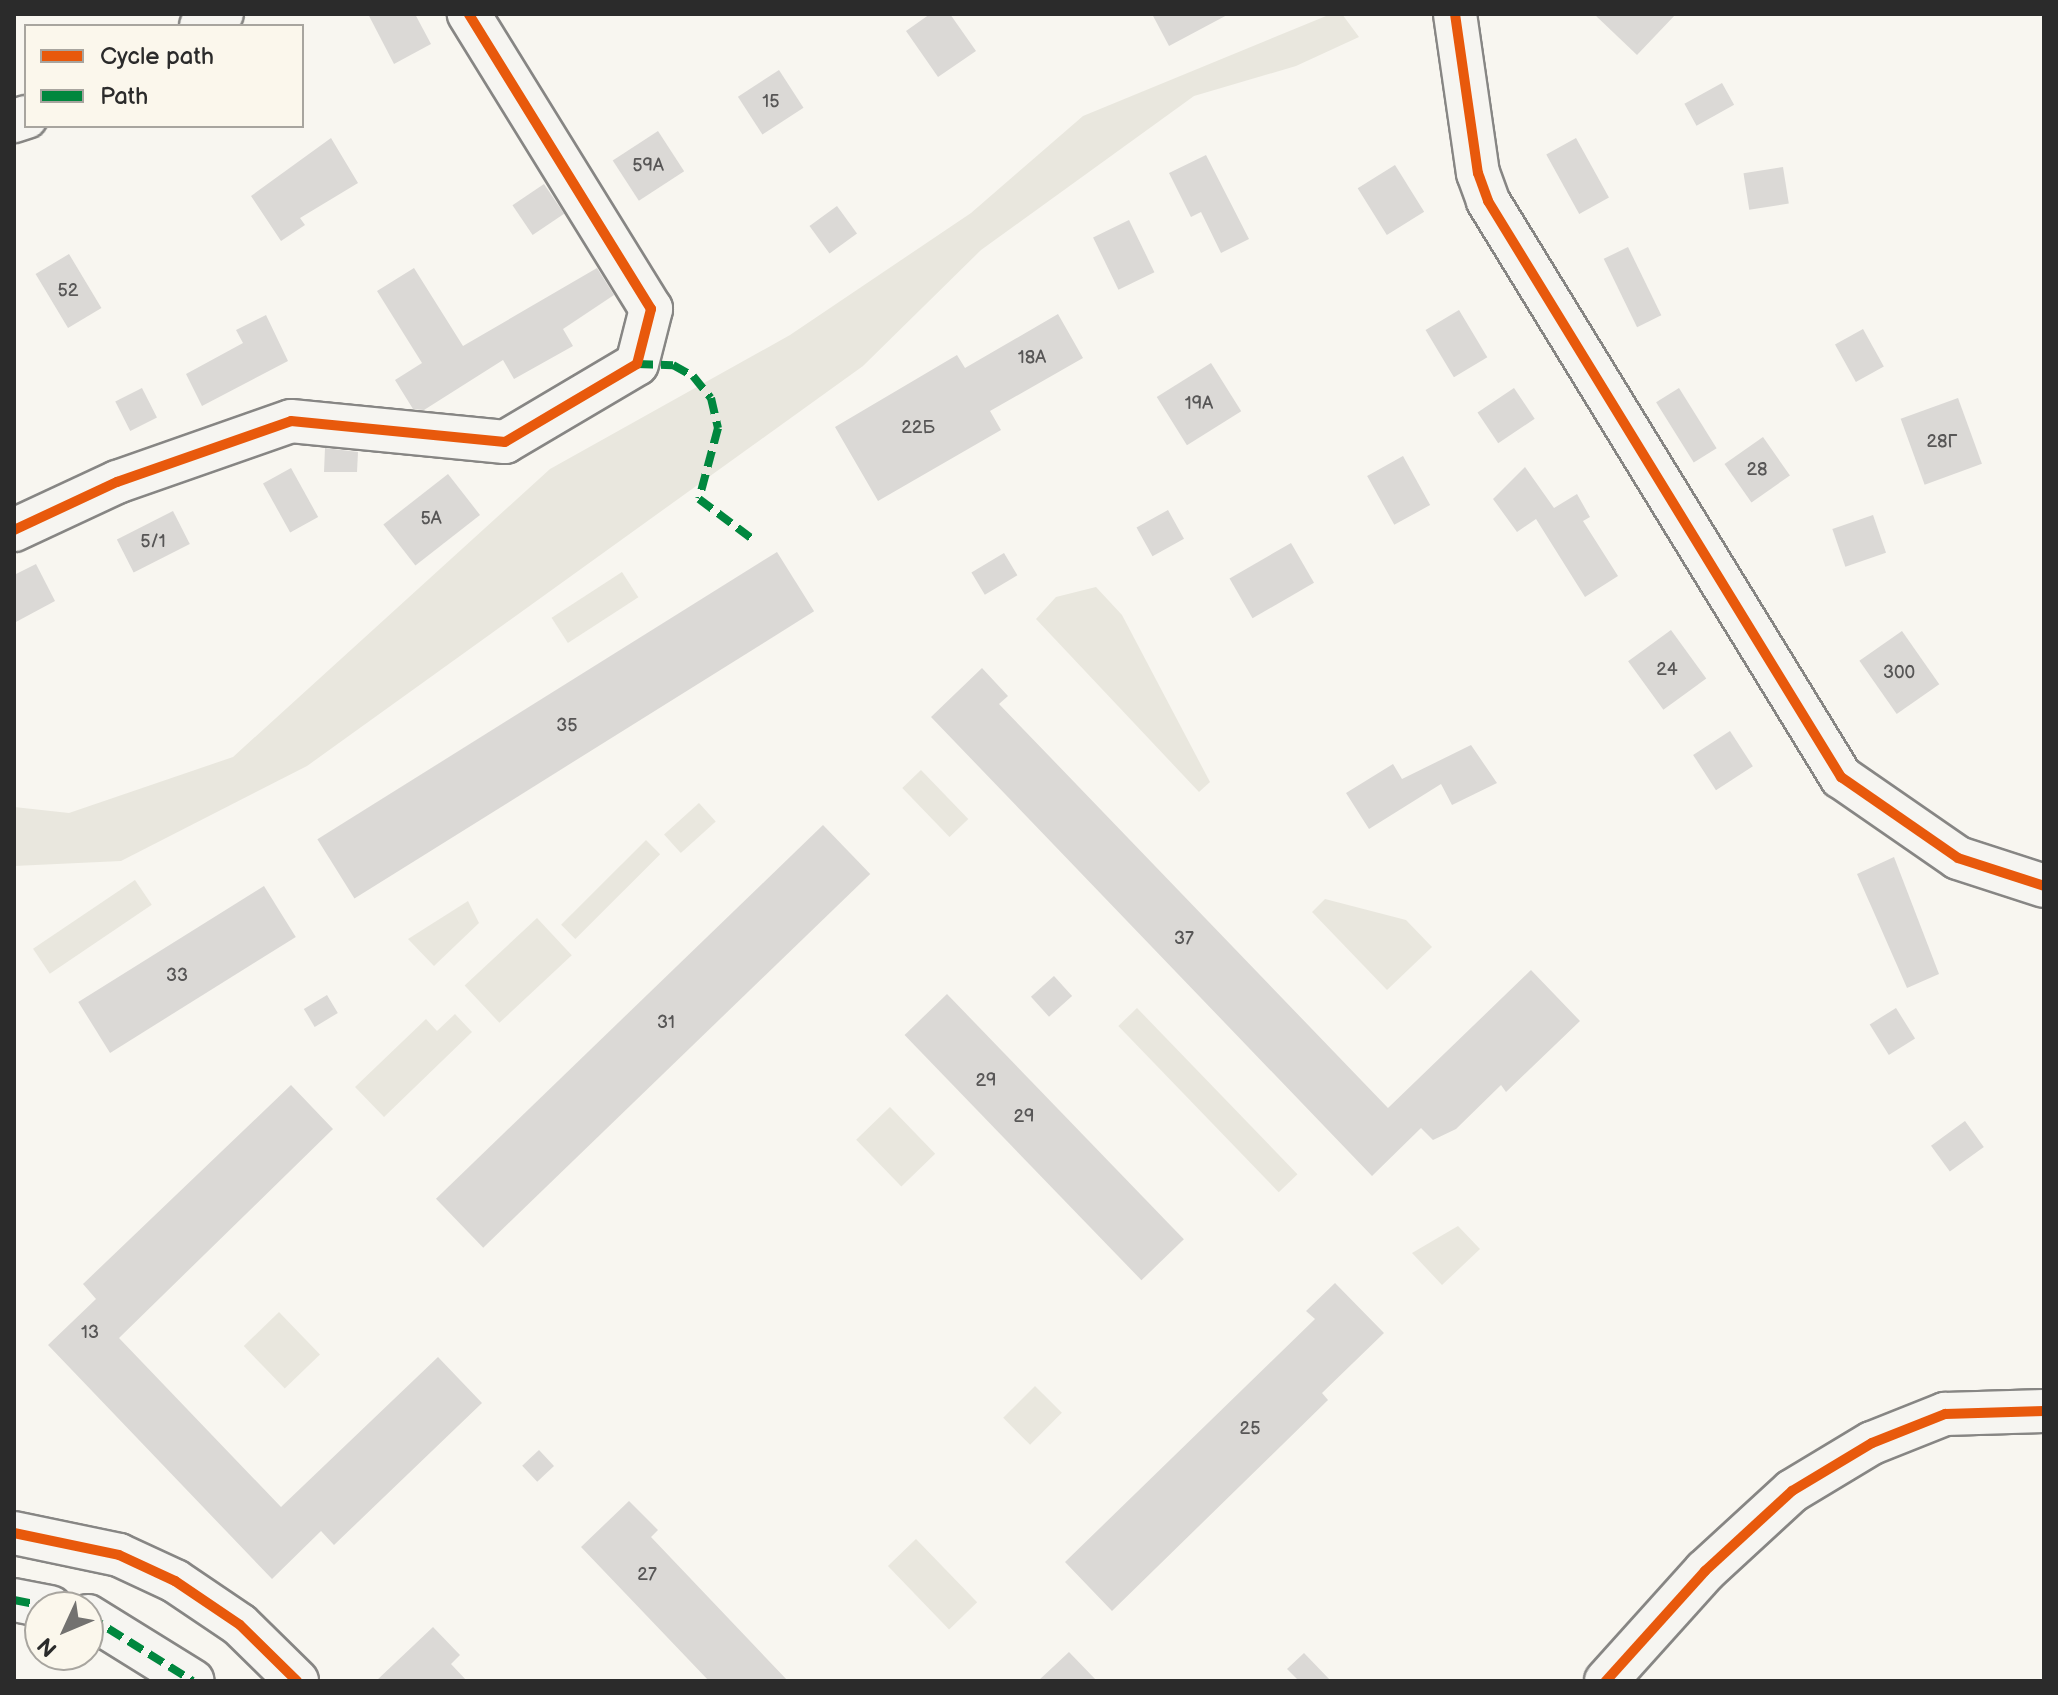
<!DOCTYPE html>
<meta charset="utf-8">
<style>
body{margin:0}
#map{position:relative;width:2058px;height:1695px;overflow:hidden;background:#f8f6f0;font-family:"Balsamiq Sans",sans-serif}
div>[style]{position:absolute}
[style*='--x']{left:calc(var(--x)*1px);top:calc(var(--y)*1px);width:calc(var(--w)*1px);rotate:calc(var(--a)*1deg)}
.green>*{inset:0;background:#e9e7de;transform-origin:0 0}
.building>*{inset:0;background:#dbd9d6;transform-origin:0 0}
.roads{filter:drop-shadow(2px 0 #878684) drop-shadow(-2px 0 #878684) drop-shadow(0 2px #878684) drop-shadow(0 -2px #878684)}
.minor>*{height:42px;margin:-21px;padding:0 21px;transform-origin:21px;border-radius:21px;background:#f6f5f1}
.quiet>*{height:8px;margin-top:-4px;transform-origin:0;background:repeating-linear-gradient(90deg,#00873e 0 16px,transparent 0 24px)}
.cycleway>*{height:10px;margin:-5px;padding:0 5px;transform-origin:5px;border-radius:5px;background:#e8590c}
span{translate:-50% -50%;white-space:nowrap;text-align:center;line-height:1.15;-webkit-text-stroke:6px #fbf7ec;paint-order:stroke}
.number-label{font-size:18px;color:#575656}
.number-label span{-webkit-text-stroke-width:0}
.frame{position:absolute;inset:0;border:16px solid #2b2b2b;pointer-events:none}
.legend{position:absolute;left:24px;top:24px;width:280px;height:104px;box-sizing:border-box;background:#fbf7ec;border:2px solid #a8a59f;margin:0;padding:10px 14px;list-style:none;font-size:24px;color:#2b2b2b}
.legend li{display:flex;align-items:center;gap:16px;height:40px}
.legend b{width:40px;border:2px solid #a8a59f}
.north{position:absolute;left:24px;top:1591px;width:80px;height:80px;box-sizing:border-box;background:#fbf7ec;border:2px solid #a8a59f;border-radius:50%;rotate:226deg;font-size:22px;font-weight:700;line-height:32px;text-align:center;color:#2b2b2b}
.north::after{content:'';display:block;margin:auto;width:28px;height:36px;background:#737270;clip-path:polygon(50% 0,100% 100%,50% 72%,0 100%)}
</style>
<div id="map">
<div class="green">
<div style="clip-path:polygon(1331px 14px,1342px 14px,1359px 37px,1296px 66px,1194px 96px,981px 250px,863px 366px,307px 766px,121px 861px,14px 866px,14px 807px,69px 813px,233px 757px,550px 469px,790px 335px,971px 213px,1083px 116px)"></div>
<div style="left:622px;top:572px;width:30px;height:84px;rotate:57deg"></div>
<div style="clip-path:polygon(1096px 587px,1122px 615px,1210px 782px,1199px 792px,1036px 619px,1056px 597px)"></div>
<div style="left:921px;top:770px;width:68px;height:26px;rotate:46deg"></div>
<div style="left:699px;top:803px;width:25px;height:47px;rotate:48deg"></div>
<div style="left:646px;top:840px;width:20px;height:120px;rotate:45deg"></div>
<div style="left:135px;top:880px;width:30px;height:123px;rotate:56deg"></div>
<div style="clip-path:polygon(1325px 899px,1406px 920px,1432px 947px,1387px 990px,1312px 912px)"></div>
<div style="clip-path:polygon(468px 901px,479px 923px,434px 966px,408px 939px)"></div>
<div style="left:537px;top:918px;width:51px;height:99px;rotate:47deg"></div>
<div style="left:1137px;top:1008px;width:231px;height:26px;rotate:46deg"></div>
<div style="clip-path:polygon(455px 1014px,472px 1032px,384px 1117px,355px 1087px,426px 1019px,437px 1031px)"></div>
<div style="left:890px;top:1107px;width:65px;height:47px;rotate:46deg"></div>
<div style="clip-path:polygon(1458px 1226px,1480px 1249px,1442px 1285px,1412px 1253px)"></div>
<div style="left:279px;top:1312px;width:59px;height:49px;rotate:46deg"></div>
<div style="left:1035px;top:1386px;width:38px;height:45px;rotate:45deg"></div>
<div style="left:916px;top:1539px;width:88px;height:39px;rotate:46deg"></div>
</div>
<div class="building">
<div style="clip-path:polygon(368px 14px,415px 14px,431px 44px,394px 64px)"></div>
<div style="clip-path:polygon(930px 14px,950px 14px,976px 51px,938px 77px,906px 31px)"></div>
<div style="clip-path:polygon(1152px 14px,1229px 14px,1169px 46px)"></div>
<div style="clip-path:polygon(1594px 14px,1676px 14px,1637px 55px)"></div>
<div style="left:779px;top:70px;width:45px;height:49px;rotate:57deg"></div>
<div style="left:1722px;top:83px;width:25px;height:43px;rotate:61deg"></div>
<div style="left:658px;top:131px;width:48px;height:54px;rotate:57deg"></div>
<div style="clip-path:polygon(331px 138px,358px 183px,300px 218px,305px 225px,281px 241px,251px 196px)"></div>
<div style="left:1576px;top:138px;width:68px;height:34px;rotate:61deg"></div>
<div style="clip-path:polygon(1206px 155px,1249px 239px,1221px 253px,1201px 212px,1191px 217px,1169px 173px)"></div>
<div style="left:1395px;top:165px;width:55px;height:44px;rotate:58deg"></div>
<div style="left:1783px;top:167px;width:37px;height:40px;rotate:81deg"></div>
<div style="left:544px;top:184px;width:36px;height:38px;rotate:56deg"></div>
<div style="left:837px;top:206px;width:34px;height:34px;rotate:54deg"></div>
<div style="left:1129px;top:220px;width:58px;height:40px;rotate:64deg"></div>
<div style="left:1628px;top:247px;width:76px;height:27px;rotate:64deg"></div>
<div style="left:69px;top:254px;width:63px;height:39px;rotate:59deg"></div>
<div style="clip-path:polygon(414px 268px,463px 346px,597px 268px,614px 295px,563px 329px,573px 346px,514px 379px,503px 360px,424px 410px,413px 409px,395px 380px,422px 363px,377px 291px)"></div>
<div style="left:1459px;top:310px;width:55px;height:39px;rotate:59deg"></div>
<div style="clip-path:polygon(1058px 314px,1083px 358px,990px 411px,1001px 430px,878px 501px,835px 427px,957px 355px,965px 368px)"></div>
<div style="clip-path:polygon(266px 315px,288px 361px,202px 406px,186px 374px,243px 343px,236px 330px)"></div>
<div style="left:1863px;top:329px;width:43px;height:32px;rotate:61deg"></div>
<div style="left:1211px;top:363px;width:57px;height:64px;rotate:58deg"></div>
<div style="left:142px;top:388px;width:33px;height:30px;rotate:63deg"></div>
<div style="left:1514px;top:388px;width:37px;height:44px;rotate:56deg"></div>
<div style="left:1679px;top:388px;width:71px;height:27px;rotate:58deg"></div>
<div style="left:1958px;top:398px;width:70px;height:61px;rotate:70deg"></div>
<div style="left:1763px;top:437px;width:47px;height:47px;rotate:55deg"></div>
<div style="clip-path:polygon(325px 448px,358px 452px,357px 472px,324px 472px)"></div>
<div style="left:1403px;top:456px;width:56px;height:41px;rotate:61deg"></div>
<div style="clip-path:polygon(1525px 467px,1554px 508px,1577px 494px,1590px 517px,1583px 521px,1618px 576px,1585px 597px,1536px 519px,1517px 532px,1493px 499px)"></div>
<div style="left:291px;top:468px;width:56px;height:32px;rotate:61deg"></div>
<div style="left:448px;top:474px;width:52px;height:82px;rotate:52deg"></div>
<div style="left:1168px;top:510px;width:33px;height:36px;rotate:61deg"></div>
<div style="left:173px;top:511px;width:37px;height:63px;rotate:63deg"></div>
<div style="left:1873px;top:515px;width:40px;height:43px;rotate:71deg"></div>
<div style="left:1291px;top:543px;width:46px;height:71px;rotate:60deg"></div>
<div style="left:777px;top:552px;width:70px;height:542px;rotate:58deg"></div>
<div style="left:1004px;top:553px;width:26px;height:38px;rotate:59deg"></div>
<div style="clip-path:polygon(36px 564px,55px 601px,14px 623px,14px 575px)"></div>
<div style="left:1671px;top:630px;width:60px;height:53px;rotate:54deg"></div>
<div style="left:1902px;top:631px;width:65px;height:52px;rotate:55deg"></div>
<div style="clip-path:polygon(982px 668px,1008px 696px,999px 704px,1388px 1108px,1531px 970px,1580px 1021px,1506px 1092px,1501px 1085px,1456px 1129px,1433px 1140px,1421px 1128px,1372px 1176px,931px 717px)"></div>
<div style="left:1730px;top:731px;width:42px;height:44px;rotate:57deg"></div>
<div style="clip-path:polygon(1471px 745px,1497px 783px,1452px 805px,1441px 784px,1369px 829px,1346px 793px,1393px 764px,1402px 779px)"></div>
<div style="left:823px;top:825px;width:68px;height:538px;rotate:46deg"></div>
<div style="clip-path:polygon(1894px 857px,1939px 974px,1907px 988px,1857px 874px)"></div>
<div style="left:264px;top:886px;width:60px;height:219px;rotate:58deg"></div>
<div style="left:1054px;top:976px;width:27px;height:31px;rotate:48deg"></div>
<div style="left:947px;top:994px;width:341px;height:59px;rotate:46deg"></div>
<div style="left:327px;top:995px;width:21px;height:27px;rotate:59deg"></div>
<div style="left:1896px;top:1008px;width:36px;height:31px;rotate:58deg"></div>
<div style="clip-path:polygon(291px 1085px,333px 1129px,119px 1338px,281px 1507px,438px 1357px,482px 1403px,334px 1545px,321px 1531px,272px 1579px,48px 1345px,96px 1299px,83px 1284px)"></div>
<div style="left:1965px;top:1121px;width:32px;height:42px;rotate:54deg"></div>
<div style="clip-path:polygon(1335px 1283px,1384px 1333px,1322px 1393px,1328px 1400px,1112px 1611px,1065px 1562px,1315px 1319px,1306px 1311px)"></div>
<div style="left:539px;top:1450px;width:22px;height:23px;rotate:47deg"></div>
<div style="clip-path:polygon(629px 1501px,658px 1530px,651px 1537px,788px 1681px,709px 1681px,581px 1547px)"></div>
<div style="clip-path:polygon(433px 1627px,460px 1655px,451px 1664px,467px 1681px,376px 1681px)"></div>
<div style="clip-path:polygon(1069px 1652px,1097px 1681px,1038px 1681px)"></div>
<div style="clip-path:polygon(1304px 1653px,1331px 1681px,1299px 1681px,1287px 1669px)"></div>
</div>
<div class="roads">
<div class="minor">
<div style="--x:1455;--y:14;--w:161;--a:81.8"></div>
<div style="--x:1478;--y:173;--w:30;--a:70"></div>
<div style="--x:1488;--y:201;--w:676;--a:58.5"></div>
<div style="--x:1841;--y:777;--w:142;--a:34.7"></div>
<div style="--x:1958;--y:858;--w:90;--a:18"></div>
<div style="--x:201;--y:26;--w:24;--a:-30"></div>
<div style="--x:14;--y:121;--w:13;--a:-18"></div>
<div style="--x:14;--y:530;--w:114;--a:-25"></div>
<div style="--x:117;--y:482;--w:184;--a:-19.3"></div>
<div style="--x:291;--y:421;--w:215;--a:5.6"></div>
<div style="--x:505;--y:442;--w:153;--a:-30.6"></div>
<div style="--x:637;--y:364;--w:57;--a:-75.7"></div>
<div style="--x:651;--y:309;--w:347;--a:-121.7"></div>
<div style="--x:14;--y:1533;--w:107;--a:11.8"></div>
<div style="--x:119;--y:1555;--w:62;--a:24.9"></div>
<div style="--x:175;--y:1581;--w:78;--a:34.1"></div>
<div style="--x:240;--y:1625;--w:80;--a:44.5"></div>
<div style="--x:14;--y:1600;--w:37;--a:11"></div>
<div style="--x:88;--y:1616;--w:123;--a:31.8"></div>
<div style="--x:1606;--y:1681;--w:148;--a:-48"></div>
<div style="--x:1705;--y:1571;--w:118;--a:-42.6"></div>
<div style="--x:1792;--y:1491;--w:93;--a:-31"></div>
<div style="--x:1872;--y:1443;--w:79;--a:-21.7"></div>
<div style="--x:1945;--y:1414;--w:99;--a:-1.7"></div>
</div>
</div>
<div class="quiet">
<div style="--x:637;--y:364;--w:36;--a:2"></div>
<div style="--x:673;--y:365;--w:23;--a:29"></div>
<div style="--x:693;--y:376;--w:28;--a:51"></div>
<div style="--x:711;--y:398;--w:31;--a:77"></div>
<div style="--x:718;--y:428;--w:73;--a:105"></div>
<div style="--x:699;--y:499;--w:65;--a:36.9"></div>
<div style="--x:14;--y:1600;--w:37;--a:11"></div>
<div style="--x:88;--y:1616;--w:123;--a:31.8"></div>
</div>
<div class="cycleway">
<div style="--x:1455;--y:14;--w:161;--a:81.8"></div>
<div style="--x:1478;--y:173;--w:30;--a:70"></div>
<div style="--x:1488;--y:201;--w:676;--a:58.5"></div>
<div style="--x:1841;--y:777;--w:142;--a:34.7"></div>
<div style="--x:1958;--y:858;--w:90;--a:18"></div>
<div style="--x:14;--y:530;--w:114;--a:-25"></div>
<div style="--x:117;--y:482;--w:184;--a:-19.3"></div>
<div style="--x:291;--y:421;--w:215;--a:5.6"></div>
<div style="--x:505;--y:442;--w:153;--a:-30.6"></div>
<div style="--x:637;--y:364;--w:57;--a:-75.7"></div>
<div style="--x:651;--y:309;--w:347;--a:-121.7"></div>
<div style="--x:14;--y:1533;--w:107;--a:11.8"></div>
<div style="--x:119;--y:1555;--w:62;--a:24.9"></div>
<div style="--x:175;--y:1581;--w:78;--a:34.1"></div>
<div style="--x:240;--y:1625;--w:80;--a:44.5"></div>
<div style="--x:1606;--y:1681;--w:148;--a:-48"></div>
<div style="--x:1705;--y:1571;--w:118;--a:-42.6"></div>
<div style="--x:1792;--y:1491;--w:93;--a:-31"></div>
<div style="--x:1872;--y:1443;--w:79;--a:-21.7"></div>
<div style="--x:1945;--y:1414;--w:99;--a:-1.7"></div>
</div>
<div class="number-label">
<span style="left:771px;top:102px">15</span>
<span style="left:648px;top:166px">59А</span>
<span style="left:68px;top:291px">52</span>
<span style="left:1032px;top:358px">18А</span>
<span style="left:1199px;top:404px">19А</span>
<span style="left:918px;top:428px">22Б</span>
<span style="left:1942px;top:442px">28Г</span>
<span style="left:1757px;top:470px">28</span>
<span style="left:431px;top:519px">5А</span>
<span style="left:153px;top:542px">5/1</span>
<span style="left:1667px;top:670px">24</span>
<span style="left:1899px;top:673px">300</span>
<span style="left:567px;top:726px">35</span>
<span style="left:1184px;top:939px">37</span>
<span style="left:177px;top:976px">33</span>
<span style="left:666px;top:1023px">31</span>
<span style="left:986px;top:1081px">29</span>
<span style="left:1024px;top:1117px">29</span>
<span style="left:90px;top:1333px">13</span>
<span style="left:1250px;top:1429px">25</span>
<span style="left:647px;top:1575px">27</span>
</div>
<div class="frame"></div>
<ul class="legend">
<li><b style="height:10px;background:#e8590c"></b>Cycle path</li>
<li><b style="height:10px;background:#00873e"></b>Path</li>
</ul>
<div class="north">N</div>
</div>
